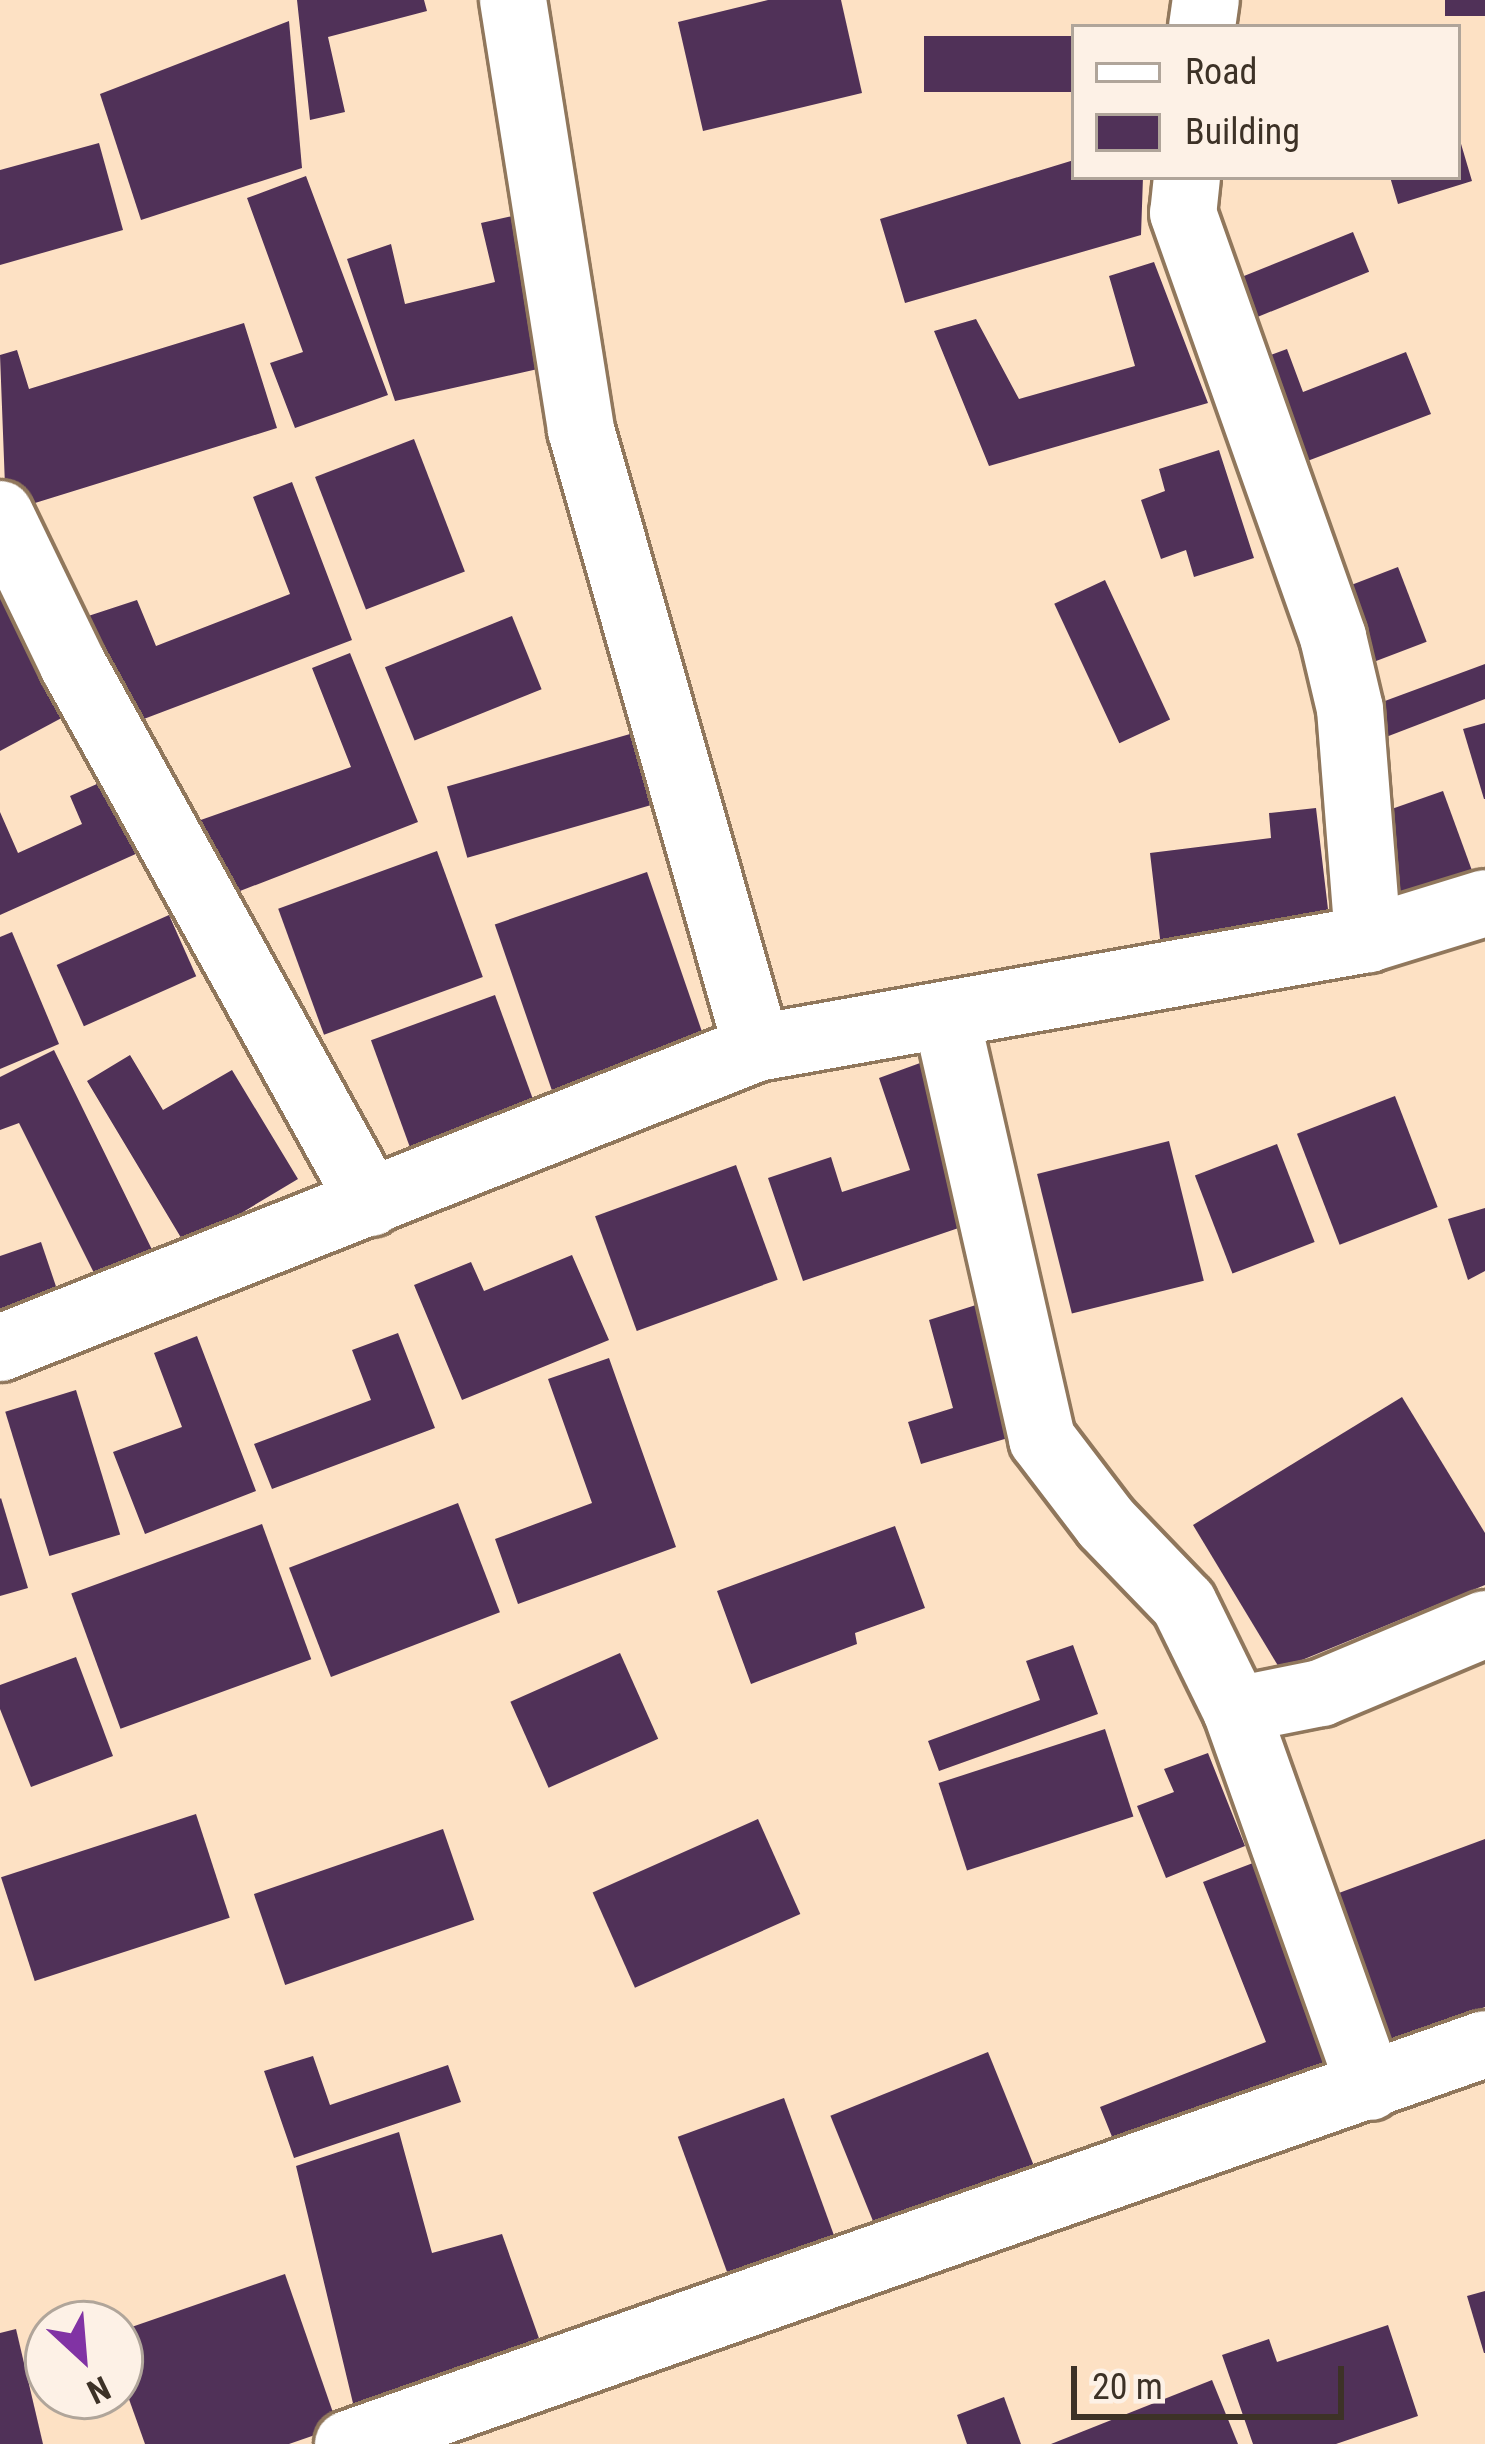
<!DOCTYPE html>
<style>
body{margin:0}
#map{position:relative;width:1485px;height:2444px;overflow:hidden;background:#fde1c4;font-family:"Roboto Condensed",sans-serif}
div>[style]{position:absolute}
[style*='--x']{left:calc(var(--x)*1px);top:calc(var(--y)*1px);width:calc(var(--w)*1px);rotate:calc(var(--a)*1deg)}
.building>*{inset:0;background:#503158;transform-origin:0 0}
.roads{filter:drop-shadow(3px 0 #90775c) drop-shadow(-3px 0 #90775c) drop-shadow(0 3px #90775c) drop-shadow(0 -3px #90775c)}
.street>*{height:66px;margin:-33px;padding:0 33px;transform-origin:33px;border-radius:33px;background:#fff}
span{translate:-50% -50%;white-space:nowrap;text-align:center;line-height:1.15;-webkit-text-stroke:12px #fdf1e6;paint-order:stroke}
.legend{position:absolute;left:1071px;top:24px;width:390px;height:156px;box-sizing:border-box;background:#fdf1e6;border:3px solid #b0a59a;margin:0;padding:15px 21px;list-style:none;font-size:36px;color:#3d3227}
.legend li{display:flex;align-items:center;gap:24px;height:60px}
.legend b{width:60px;border:3px solid #b0a59a}
.north{position:absolute;left:24px;top:2300px;width:120px;height:120px;box-sizing:border-box;background:#fdf1e6;border:3px solid #b0a59a;border-radius:50%;rotate:154deg;font-size:33px;font-weight:700;line-height:48px;text-align:center;color:#3d3227}
.north::after{content:'';display:block;margin:auto;width:42px;height:54px;background:#8133a4;clip-path:polygon(50% 0,100% 100%,50% 72%,0 100%)}
.scale{position:absolute;left:1071px;top:2366px;width:273px;height:54px;box-sizing:border-box;border:6px solid #3d3227;border-top:0;padding-left:15px;font-size:36px;line-height:42px;white-space:nowrap;color:#3d3227;-webkit-text-stroke:9px #fdf1e6;paint-order:stroke}
</style>
<div id="map">
<div class="building">
<div style="clip-path:polygon(297px 0,424px 0,427px 11px,328px 37px,345px 112px,310px 120px)"></div>
<div style="clip-path:polygon(768px 0,841px 0,862px 93px,703px 131px,678px 22px)"></div>
<div style="left:1445px;top:0;width:40px;height:16px"></div>
<div style="clip-path:polygon(289px 21px,302px 168px,141px 220px,100px 94px)"></div>
<div style="left:1074px;top:36px;width:56px;height:150px;rotate:90deg"></div>
<div style="clip-path:polygon(1459px 137px,1472px 181px,1398px 204px,1390px 177px,1458px 177px)"></div>
<div style="clip-path:polygon(99px 143px,123px 230px,0 265px,0 170px)"></div>
<div style="clip-path:polygon(1074px 160px,1074px 177px,1143px 177px,1141px 235px,905px 303px,880px 219px)"></div>
<div style="clip-path:polygon(306px 176px,388px 395px,295px 428px,270px 363px,303px 352px,247px 198px)"></div>
<div style="clip-path:polygon(517px 215px,551px 366px,395px 401px,347px 259px,391px 244px,405px 304px,495px 282px,481px 223px)"></div>
<div style="left:1353px;top:232px;width:43px;height:125px;rotate:68deg"></div>
<div style="clip-path:polygon(1154px 262px,1208px 403px,989px 466px,934px 331px,976px 319px,1019px 399px,1135px 366px,1109px 276px)"></div>
<div style="clip-path:polygon(244px 323px,277px 428px,6px 512px,0 355px,17px 350px,29px 389px)"></div>
<div style="clip-path:polygon(1287px 349px,1303px 392px,1406px 352px,1431px 414px,1289px 468px,1249px 363px)"></div>
<div style="left:414px;top:439px;width:142px;height:106px;rotate:69deg"></div>
<div style="clip-path:polygon(1219px 450px,1254px 558px,1194px 577px,1186px 550px,1161px 559px,1141px 500px,1165px 491px,1159px 469px)"></div>
<div style="clip-path:polygon(292px 482px,352px 640px,120px 728px,70px 622px,137px 600px,156px 646px,290px 594px,253px 497px)"></div>
<div style="left:1398px;top:567px;width:80px;height:64px;rotate:69deg"></div>
<div style="left:1105px;top:580px;width:154px;height:56px;rotate:65deg"></div>
<div style="clip-path:polygon(4px 592px,69px 714px,0 751px,0 594px)"></div>
<div style="left:512px;top:616px;width:79px;height:137px;rotate:68deg"></div>
<div style="clip-path:polygon(350px 653px,418px 822px,217px 900px,178px 828px,351px 767px,312px 668px)"></div>
<div style="clip-path:polygon(1485px 664px,1485px 699px,1386px 737px,1374px 705px)"></div>
<div style="clip-path:polygon(1485px 723px,1485px 799px,1484px 799px,1463px 729px)"></div>
<div style="left:644px;top:730px;width:74px;height:205px;rotate:74deg"></div>
<div style="clip-path:polygon(117px 775px,149px 848px,0 915px,0 812px,18px 853px,82px 824px,70px 796px)"></div>
<div style="clip-path:polygon(1443px 791px,1478px 887px,1393px 918px,1383px 812px)"></div>
<div style="clip-path:polygon(1316px 808px,1330px 926px,1161px 947px,1150px 853px,1271px 838px,1269px 813px)"></div>
<div style="left:437px;top:851px;width:134px;height:169px;rotate:70deg"></div>
<div style="left:647px;top:872px;width:193px;height:161px;rotate:71deg"></div>
<div style="left:169px;top:915px;width:67px;height:123px;rotate:66deg"></div>
<div style="clip-path:polygon(12px 932px,59px 1044px,0 1069px,0 937px)"></div>
<div style="left:495px;top:995px;width:115px;height:132px;rotate:70deg"></div>
<div style="clip-path:polygon(54px 1050px,163px 1272px,108px 1301px,19px 1123px,0 1130px,0 1077px)"></div>
<div style="clip-path:polygon(130px 1055px,163px 1110px,232px 1070px,298px 1179px,186px 1246px,87px 1081px)"></div>
<div style="clip-path:polygon(931px 1059px,985px 1219px,803px 1281px,768px 1178px,831px 1157px,842px 1192px,910px 1170px,879px 1078px)"></div>
<div style="left:1395px;top:1096px;width:119px;height:105px;rotate:69deg"></div>
<div style="left:1169px;top:1141px;width:144px;height:136px;rotate:76deg"></div>
<div style="left:1277px;top:1144px;width:105px;height:88px;rotate:69deg"></div>
<div style="left:736px;top:1165px;width:122px;height:150px;rotate:70deg"></div>
<div style="clip-path:polygon(1485px 1208px,1485px 1271px,1468px 1280px,1448px 1219px)"></div>
<div style="clip-path:polygon(41px 1242px,66px 1316px,0 1338px,0 1256px)"></div>
<div style="clip-path:polygon(572px 1255px,609px 1340px,462px 1400px,414px 1285px,471px 1262px,484px 1291px)"></div>
<div style="clip-path:polygon(979px 1304px,1018px 1435px,921px 1464px,908px 1422px,953px 1408px,929px 1320px)"></div>
<div style="clip-path:polygon(398px 1333px,435px 1428px,272px 1489px,254px 1444px,371px 1400px,352px 1350px)"></div>
<div style="clip-path:polygon(197px 1336px,256px 1491px,145px 1534px,113px 1452px,182px 1427px,154px 1353px)"></div>
<div style="clip-path:polygon(609px 1358px,676px 1547px,518px 1604px,495px 1539px,592px 1503px,548px 1379px)"></div>
<div style="left:76px;top:1390px;width:151px;height:74px;rotate:73deg"></div>
<div style="clip-path:polygon(1402px 1397px,1485px 1533px,1485px 1585px,1280px 1669px,1193px 1525px)"></div>
<div style="clip-path:polygon(1px 1498px,28px 1588px,0 1596px,0 1499px)"></div>
<div style="left:458px;top:1503px;width:117px;height:181px;rotate:69deg"></div>
<div style="left:262px;top:1524px;width:144px;height:203px;rotate:70deg"></div>
<div style="clip-path:polygon(895px 1526px,925px 1608px,855px 1633px,857px 1644px,751px 1684px,717px 1591px)"></div>
<div style="clip-path:polygon(1073px 1645px,1098px 1714px,939px 1771px,928px 1741px,1040px 1700px,1026px 1661px)"></div>
<div style="left:620px;top:1653px;width:94px;height:120px;rotate:66deg"></div>
<div style="clip-path:polygon(76px 1657px,113px 1756px,31px 1787px,0 1709px,0 1685px)"></div>
<div style="left:1105px;top:1729px;width:92px;height:175px;rotate:72deg"></div>
<div style="clip-path:polygon(1208px 1753px,1245px 1846px,1166px 1878px,1137px 1806px,1174px 1792px,1164px 1769px)"></div>
<div style="left:196px;top:1814px;width:109px;height:205px;rotate:72deg"></div>
<div style="left:758px;top:1819px;width:104px;height:181px;rotate:66deg"></div>
<div style="left:443px;top:1829px;width:96px;height:200px;rotate:71deg"></div>
<div style="clip-path:polygon(1485px 1839px,1485px 2007px,1384px 2045px,1328px 1897px)"></div>
<div style="clip-path:polygon(1253px 1863px,1334px 2068px,1119px 2154px,1100px 2107px,1266px 2042px,1203px 1882px)"></div>
<div style="left:988px;top:2052px;width:121px;height:170px;rotate:68deg"></div>
<div style="clip-path:polygon(313px 2056px,330px 2105px,448px 2065px,461px 2102px,294px 2158px,264px 2071px)"></div>
<div style="left:784px;top:2098px;width:153px;height:113px;rotate:70deg"></div>
<div style="clip-path:polygon(399px 2132px,432px 2253px,502px 2234px,546px 2358px,358px 2424px,296px 2166px)"></div>
<div style="clip-path:polygon(285px 2274px,338px 2427px,289px 2444px,145px 2444px,120px 2374px,120px 2331px)"></div>
<div style="clip-path:polygon(1485px 2291px,1485px 2353px,1484px 2353px,1467px 2296px)"></div>
<div style="clip-path:polygon(1388px 2325px,1418px 2416px,1336px 2444px,1253px 2444px,1222px 2355px,1269px 2339px,1277px 2362px)"></div>
<div style="clip-path:polygon(16px 2329px,43px 2444px,0 2444px,0 2333px)"></div>
<div style="clip-path:polygon(1212px 2380px,1238px 2444px,1051px 2444px)"></div>
<div style="clip-path:polygon(1004px 2397px,1021px 2444px,967px 2444px,957px 2415px)"></div>
</div>
<div class="roads">
<div class="street">
<div style="--x:513;--y:0;--w:435;--a:81"></div>
<div style="--x:581;--y:430;--w:643;--a:74.1"></div>
<div style="--x:1202;--y:27;--w:27;--a:-82"></div>
<div style="--x:1187;--y:177;--w:36;--a:96"></div>
<div style="--x:1183;--y:213;--w:450;--a:70.5"></div>
<div style="--x:1333;--y:637;--w:74;--a:76.7"></div>
<div style="--x:1350;--y:709;--w:231;--a:85.5"></div>
<div style="--x:0;--y:514;--w:168;--a:64.2"></div>
<div style="--x:73;--y:665;--w:615;--a:61.02"></div>
<div style="--x:947;--y:1020;--w:430;--a:77.2"></div>
<div style="--x:1042;--y:1439;--w:106;--a:52.7"></div>
<div style="--x:1106;--y:1523;--w:112;--a:46.1"></div>
<div style="--x:1184;--y:1604;--w:118;--a:63.9"></div>
<div style="--x:1236;--y:1710;--w:400;--a:70.4"></div>
<div style="--x:0;--y:1348;--w:814;--a:-21.62"></div>
<div style="--x:757;--y:1048;--w:621;--a:-10.11"></div>
<div style="--x:1368;--y:939;--w:122;--a:-17.1"></div>
<div style="--x:1236;--y:1710;--w:87;--a:-11.3"></div>
<div style="--x:1321;--y:1693;--w:178;--a:-22.8"></div>
<div style="--x:348;--y:2444;--w:1205;--a:-19.38"></div>
</div>
</div>
<ul class="legend">
<li><b style="height:15px;background:#fff"></b>Road</li>
<li><b style="height:33px;background:#503158"></b>Building</li>
</ul>
<div class="north">N</div>
<div class="scale">20 m</div>
</div>
